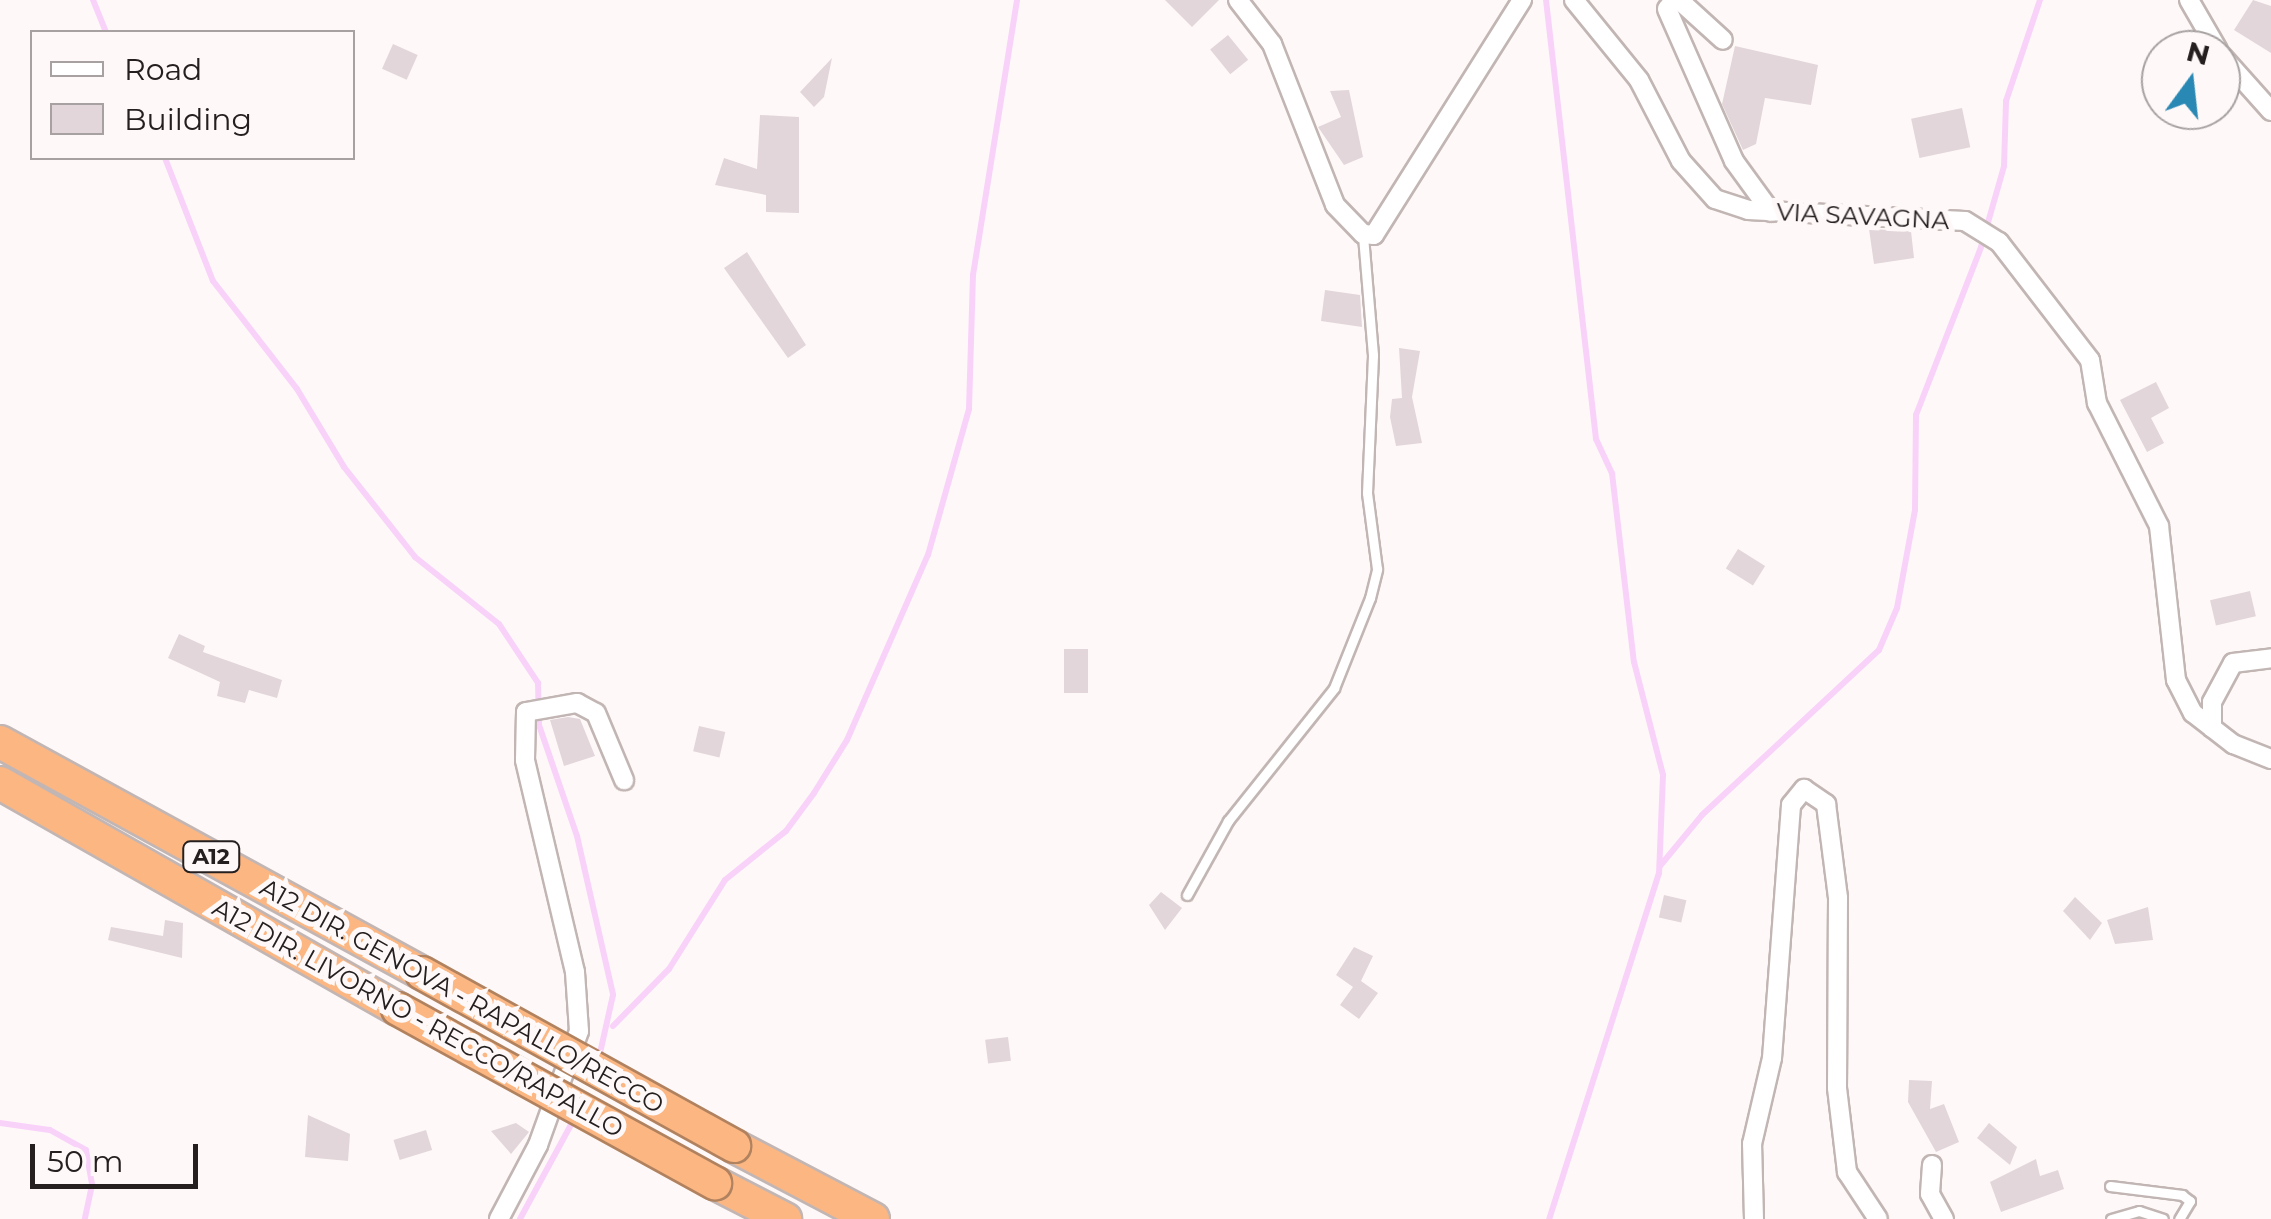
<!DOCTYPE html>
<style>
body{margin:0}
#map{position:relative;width:2271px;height:1219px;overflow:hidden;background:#fef9f8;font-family:Montserrat,sans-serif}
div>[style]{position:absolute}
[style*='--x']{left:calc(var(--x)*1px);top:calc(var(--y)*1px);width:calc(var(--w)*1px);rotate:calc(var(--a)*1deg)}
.stream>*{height:6px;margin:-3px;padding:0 3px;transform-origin:3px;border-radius:3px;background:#f9d2fa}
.building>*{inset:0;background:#e2d6da;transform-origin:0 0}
.roads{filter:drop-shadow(2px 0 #c2b6b4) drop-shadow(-2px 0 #c2b6b4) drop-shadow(0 2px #c2b6b4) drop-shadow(0 -2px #c2b6b4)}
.lane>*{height:9px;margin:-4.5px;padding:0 4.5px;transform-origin:4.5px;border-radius:4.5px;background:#fff}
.street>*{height:18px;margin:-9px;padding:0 9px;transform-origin:9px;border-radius:9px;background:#fff}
.highway>*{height:32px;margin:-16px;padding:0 16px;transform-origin:16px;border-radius:16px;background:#fcb682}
.bridges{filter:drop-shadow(2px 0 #b1825f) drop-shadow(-2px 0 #b1825f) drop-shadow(0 2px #b1825f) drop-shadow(0 -2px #b1825f)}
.highway-bridge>*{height:32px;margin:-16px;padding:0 16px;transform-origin:16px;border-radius:16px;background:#fcb682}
span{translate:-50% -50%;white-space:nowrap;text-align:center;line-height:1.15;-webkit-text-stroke:10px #fef9f8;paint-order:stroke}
.shield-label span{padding:2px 8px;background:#fef9f8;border:2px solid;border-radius:8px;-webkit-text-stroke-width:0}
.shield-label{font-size:22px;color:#25201f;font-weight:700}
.street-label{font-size:25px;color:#25201f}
.legend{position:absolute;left:30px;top:30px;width:325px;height:130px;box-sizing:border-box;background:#fef9f8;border:2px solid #a7a2a1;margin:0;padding:12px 18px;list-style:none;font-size:30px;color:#25201f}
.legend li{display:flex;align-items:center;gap:20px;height:50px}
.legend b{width:50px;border:2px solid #a7a2a1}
.north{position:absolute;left:2141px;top:30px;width:100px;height:100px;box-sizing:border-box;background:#fef9f8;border:2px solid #a7a2a1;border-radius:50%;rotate:15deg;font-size:28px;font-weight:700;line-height:40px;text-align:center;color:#25201f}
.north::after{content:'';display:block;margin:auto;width:35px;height:45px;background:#2a88b4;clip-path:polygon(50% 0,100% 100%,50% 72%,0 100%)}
.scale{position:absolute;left:30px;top:1144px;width:168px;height:45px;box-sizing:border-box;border:5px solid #25201f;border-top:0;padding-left:12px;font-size:30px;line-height:35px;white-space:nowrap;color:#25201f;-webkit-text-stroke:8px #fef9f8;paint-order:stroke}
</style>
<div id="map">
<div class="stream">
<div style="--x:93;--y:0;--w:35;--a:68"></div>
<div style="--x:1546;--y:0;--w:442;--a:83.5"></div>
<div style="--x:1596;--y:439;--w:38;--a:65"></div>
<div style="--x:1612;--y:473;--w:190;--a:83.4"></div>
<div style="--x:1634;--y:662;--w:117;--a:75.6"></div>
<div style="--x:1663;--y:775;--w:98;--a:92.3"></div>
<div style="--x:1659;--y:873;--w:363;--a:107.6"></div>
<div style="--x:165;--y:158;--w:132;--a:68.7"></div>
<div style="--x:213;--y:281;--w:137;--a:52.1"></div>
<div style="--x:297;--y:389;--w:91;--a:58.9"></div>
<div style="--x:344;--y:467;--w:115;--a:51.7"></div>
<div style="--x:415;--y:557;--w:107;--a:38.6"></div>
<div style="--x:499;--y:624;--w:71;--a:56.5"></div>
<div style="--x:538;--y:683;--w:42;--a:88.6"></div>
<div style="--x:539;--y:725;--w:117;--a:71.1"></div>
<div style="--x:577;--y:836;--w:163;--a:77.2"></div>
<div style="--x:613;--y:995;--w:69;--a:102.6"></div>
<div style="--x:1660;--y:866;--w:66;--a:-50.5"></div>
<div style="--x:1702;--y:815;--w:242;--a:-43"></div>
<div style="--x:1879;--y:650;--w:46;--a:-66.8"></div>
<div style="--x:1897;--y:608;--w:100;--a:-79.6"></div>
<div style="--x:1915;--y:510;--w:95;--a:-89.4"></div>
<div style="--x:1916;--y:415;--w:180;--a:-68.8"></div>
<div style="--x:1981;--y:247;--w:84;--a:-74.1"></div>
<div style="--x:2004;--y:166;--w:65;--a:-88.2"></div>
<div style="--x:2006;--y:101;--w:107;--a:-71.4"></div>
<div style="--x:613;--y:1026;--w:80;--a:-45.5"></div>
<div style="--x:669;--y:969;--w:105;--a:-57.8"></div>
<div style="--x:725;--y:880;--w:78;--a:-38.8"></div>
<div style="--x:786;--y:831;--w:47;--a:-53.6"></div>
<div style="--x:814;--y:793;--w:62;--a:-58.1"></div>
<div style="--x:847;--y:740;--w:202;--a:-66.4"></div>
<div style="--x:928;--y:555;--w:152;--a:-74.3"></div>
<div style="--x:969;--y:409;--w:134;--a:-88.3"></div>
<div style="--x:973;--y:275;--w:278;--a:-80.9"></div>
<div style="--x:0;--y:1123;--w:50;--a:8"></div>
<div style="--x:50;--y:1130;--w:41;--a:29.1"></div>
<div style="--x:86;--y:1150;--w:36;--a:80"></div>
<div style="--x:92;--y:1185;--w:35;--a:102"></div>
<div style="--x:520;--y:1219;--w:114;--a:-61.6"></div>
</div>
<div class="building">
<div style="clip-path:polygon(1165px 0,1219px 0,1192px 27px)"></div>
<div style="clip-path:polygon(2253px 0,2271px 6px,2271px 53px,2234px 30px)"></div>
<div style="left:1228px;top:35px;width:32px;height:23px;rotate:51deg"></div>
<div style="left:393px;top:44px;width:27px;height:27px;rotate:24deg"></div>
<div style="clip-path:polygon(1735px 46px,1818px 65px,1811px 105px,1765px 98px,1756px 144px,1743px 150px,1722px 104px)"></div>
<div style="clip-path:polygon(832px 58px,824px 97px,814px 107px,800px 92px)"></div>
<div style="clip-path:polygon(1349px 90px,1363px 157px,1344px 165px,1318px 127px,1341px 117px,1330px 91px)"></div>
<div style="left:1962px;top:108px;width:40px;height:52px;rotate:78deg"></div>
<div style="clip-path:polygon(760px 115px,799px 117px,799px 213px,766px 212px,766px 195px,715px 185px,724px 158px,757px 169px)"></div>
<div style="clip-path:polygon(1869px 229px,1911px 231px,1914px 258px,1874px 264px)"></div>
<div style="clip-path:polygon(747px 252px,806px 345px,788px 358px,724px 268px)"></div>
<div style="clip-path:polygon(1325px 290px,1360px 295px,1362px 327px,1321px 321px)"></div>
<div style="clip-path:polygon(1399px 348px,1420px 351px,1412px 397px,1422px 443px,1396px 446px,1390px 417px,1392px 399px,1402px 398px)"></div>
<div style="clip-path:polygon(2156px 382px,2169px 408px,2151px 418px,2164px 443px,2147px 452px,2120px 400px)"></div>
<div style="left:1738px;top:549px;width:32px;height:23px;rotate:32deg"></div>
<div style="left:2250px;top:591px;width:26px;height:41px;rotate:77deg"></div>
<div style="clip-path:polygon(179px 634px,205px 646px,203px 652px,282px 680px,277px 698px,249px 690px,245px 703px,217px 696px,220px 682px,168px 658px)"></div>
<div style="left:1064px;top:649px;width:24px;height:44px"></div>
<div style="clip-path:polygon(568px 717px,580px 719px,595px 756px,564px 766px,550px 720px)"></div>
<div style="left:699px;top:726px;width:27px;height:26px;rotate:13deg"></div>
<div style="clip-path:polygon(1161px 892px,1182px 908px,1165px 930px,1149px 905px)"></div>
<div style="left:1664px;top:895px;width:23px;height:23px;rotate:13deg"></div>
<div style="clip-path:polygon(2075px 897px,2102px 923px,2090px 940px,2063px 911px)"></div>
<div style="clip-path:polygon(2148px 907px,2153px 940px,2115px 944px,2107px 920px)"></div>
<div style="clip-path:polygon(165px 920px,183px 923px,182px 958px,108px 940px,111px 927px,163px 936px)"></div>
<div style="clip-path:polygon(1354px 947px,1373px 956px,1361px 981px,1378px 993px,1359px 1019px,1340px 1005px,1353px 987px,1336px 975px)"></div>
<div style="left:1008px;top:1037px;width:24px;height:23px;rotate:83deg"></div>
<div style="clip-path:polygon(1909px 1080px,1932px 1081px,1930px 1109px,1944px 1104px,1959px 1142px,1936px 1152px,1908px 1102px)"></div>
<div style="clip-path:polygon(308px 1115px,350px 1134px,348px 1161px,305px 1157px)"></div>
<div style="clip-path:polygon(516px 1123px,529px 1132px,511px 1154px,491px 1131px)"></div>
<div style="clip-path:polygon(1989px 1123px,2017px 1147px,2010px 1165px,1977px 1138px)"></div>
<div style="left:426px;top:1130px;width:21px;height:34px;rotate:73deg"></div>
<div style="clip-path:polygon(2036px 1159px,2040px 1176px,2058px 1170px,2064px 1189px,2001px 1212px,1990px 1182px)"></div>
</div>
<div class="roads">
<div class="lane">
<div style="--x:1187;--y:895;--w:85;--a:-61"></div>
<div style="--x:1228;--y:821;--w:170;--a:-51.4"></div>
<div style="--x:1334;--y:688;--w:97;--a:-68.2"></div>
<div style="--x:1370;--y:598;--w:30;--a:-76"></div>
<div style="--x:1377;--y:569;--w:77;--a:-97.5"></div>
<div style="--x:1367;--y:493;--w:138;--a:-87.5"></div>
<div style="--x:1373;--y:355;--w:120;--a:-94.8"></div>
<div style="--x:2110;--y:1186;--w:73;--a:7.1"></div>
<div style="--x:2182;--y:1195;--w:10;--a:37"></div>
<div style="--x:2190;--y:1201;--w:21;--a:121"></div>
<div style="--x:2111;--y:1219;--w:29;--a:-16"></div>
<div style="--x:2139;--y:1211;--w:25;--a:18"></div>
</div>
<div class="street">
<div style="--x:1238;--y:0;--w:56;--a:52.3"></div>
<div style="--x:1272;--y:44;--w:173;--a:68.6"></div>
<div style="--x:1335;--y:205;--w:40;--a:46"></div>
<div style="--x:1363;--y:234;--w:11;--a:5"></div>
<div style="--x:1374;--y:235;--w:278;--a:-57.8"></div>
<div style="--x:1574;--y:0;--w:103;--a:50.9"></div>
<div style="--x:1639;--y:80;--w:91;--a:62.6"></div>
<div style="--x:1681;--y:161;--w:51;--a:48.2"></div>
<div style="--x:1715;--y:199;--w:35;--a:18"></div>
<div style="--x:1748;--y:210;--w:217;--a:2.9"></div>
<div style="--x:1965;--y:221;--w:40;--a:32"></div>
<div style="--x:1999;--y:242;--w:149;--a:52.4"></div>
<div style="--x:2090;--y:360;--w:44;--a:80.8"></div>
<div style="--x:2097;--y:403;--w:138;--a:63.2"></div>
<div style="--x:2159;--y:526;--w:155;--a:83.7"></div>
<div style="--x:2176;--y:680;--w:37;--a:63"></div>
<div style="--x:2193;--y:713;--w:51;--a:37.8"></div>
<div style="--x:2233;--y:744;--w:41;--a:21.5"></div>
<div style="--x:1674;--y:0;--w:11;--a:128"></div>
<div style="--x:1667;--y:9;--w:166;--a:66.2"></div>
<div style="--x:1734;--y:161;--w:63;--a:54"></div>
<div style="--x:1679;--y:0;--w:59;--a:42.3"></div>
<div style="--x:2189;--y:0;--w:58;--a:59.9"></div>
<div style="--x:2221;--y:55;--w:75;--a:48.2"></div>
<div style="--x:2212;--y:728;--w:26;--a:-90"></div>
<div style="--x:2212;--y:702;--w:44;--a:-61.7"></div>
<div style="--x:2233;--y:663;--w:38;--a:-7"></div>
<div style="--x:1932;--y:1165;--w:29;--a:94"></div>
<div style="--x:1930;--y:1194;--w:29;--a:61"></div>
<div style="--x:499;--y:1219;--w:84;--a:-62.2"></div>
<div style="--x:538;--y:1145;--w:121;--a:-70.2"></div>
<div style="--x:579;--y:1031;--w:59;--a:-93.9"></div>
<div style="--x:575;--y:972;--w:218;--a:-103.3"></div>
<div style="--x:525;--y:760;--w:48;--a:-88.8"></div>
<div style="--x:526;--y:712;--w:52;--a:-10"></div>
<div style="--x:577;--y:703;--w:21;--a:28"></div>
<div style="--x:596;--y:713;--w:73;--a:67.3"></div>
<div style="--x:1754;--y:1219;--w:75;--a:-91.5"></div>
<div style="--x:1752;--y:1144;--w:88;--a:-76.9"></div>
<div style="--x:1772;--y:1058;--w:254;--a:-85.7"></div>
<div style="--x:1791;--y:805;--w:21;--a:-51"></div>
<div style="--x:1804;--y:789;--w:27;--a:34"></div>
<div style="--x:1826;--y:804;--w:95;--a:82.7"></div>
<div style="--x:1838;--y:898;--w:190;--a:90.3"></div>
<div style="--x:1837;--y:1088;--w:85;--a:83.2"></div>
<div style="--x:1847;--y:1172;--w:56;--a:56.6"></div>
</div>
<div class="highway">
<div style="--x:0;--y:742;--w:481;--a:28.7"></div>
<div style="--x:0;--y:783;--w:458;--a:29.6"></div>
<div style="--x:734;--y:1146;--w:157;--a:27.7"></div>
<div style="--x:715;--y:1183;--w:79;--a:27.2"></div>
</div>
</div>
<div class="bridges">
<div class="highway-bridge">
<div style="--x:422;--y:973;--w:357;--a:29"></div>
<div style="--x:398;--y:1009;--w:362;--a:28.8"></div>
</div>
</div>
<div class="shield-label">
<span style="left:211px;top:857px">A12</span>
</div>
<div class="street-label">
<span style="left:1863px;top:216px;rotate:3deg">VIA SAVAGNA</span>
<span style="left:462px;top:996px;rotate:29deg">A12 DIR. GENOVA - RAPALLO/RECCO</span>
<span style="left:418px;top:1018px;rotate:29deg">A12 DIR. LIVORNO - RECCO/RAPALLO</span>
</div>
<ul class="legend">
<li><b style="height:12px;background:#fff"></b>Road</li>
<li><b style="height:28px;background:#e2d6da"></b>Building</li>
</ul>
<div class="north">N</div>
<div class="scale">50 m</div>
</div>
